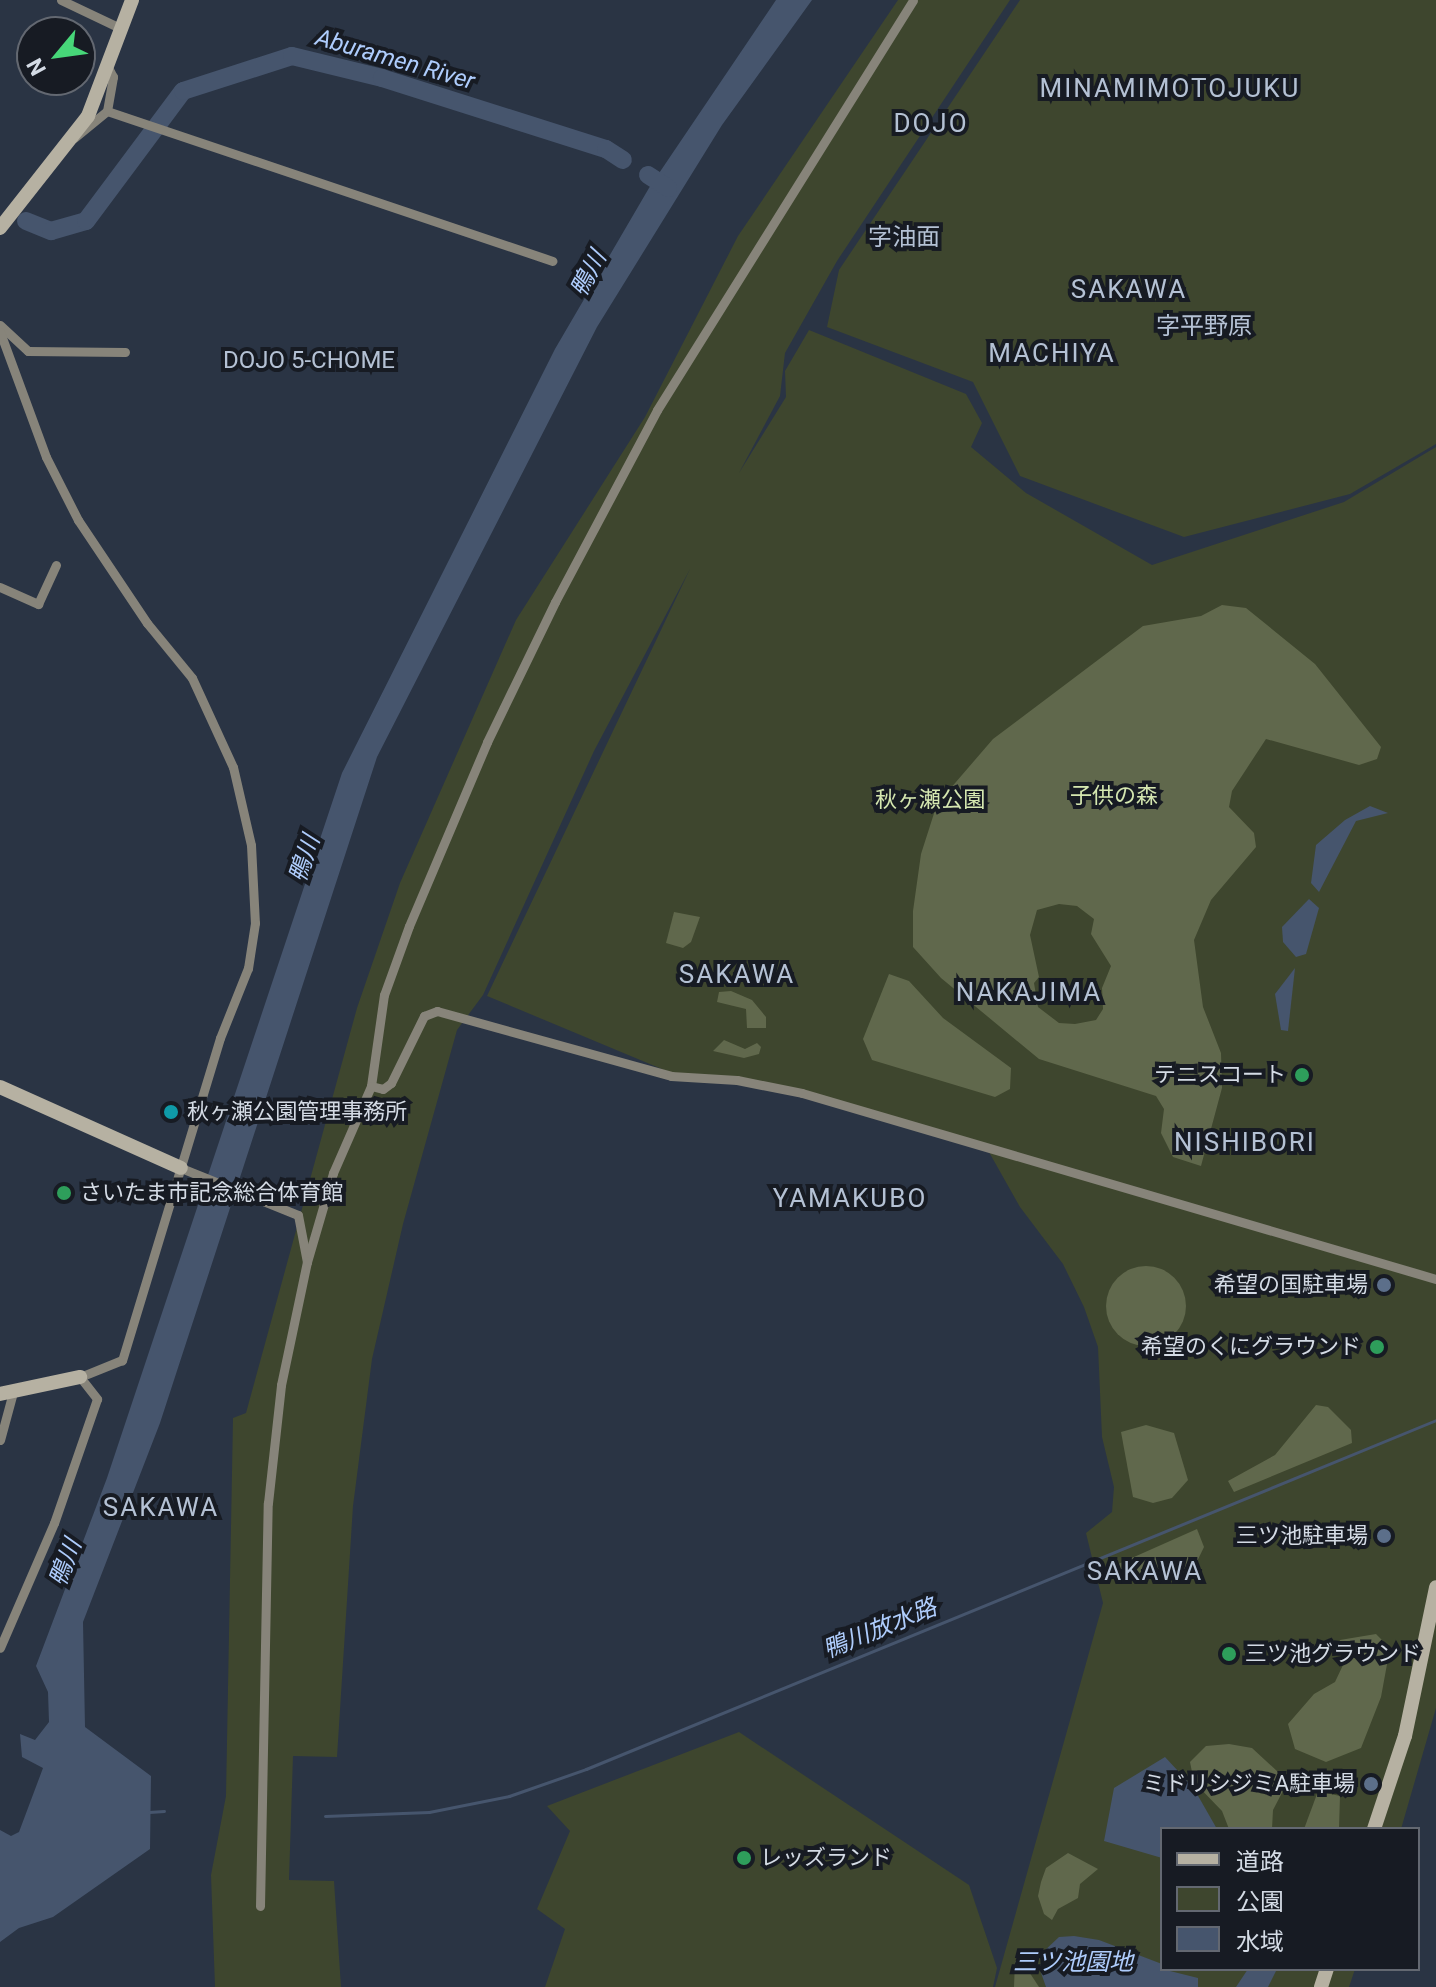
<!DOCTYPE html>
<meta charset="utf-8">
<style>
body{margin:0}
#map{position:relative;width:1436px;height:1987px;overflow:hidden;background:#2a3444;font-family:Roboto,"Noto Sans JP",sans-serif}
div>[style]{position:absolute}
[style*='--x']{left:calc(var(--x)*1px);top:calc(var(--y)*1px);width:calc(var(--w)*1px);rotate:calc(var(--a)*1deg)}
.green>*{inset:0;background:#3e462e}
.forest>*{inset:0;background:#60684c}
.round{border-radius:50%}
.water>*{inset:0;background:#46556d}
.stream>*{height:3px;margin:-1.5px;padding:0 1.5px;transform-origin:1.5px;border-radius:1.5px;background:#46556d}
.river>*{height:18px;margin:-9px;padding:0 9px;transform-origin:9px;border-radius:9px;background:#46556d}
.street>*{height:9px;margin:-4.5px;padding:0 4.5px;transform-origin:4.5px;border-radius:4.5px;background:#87847a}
.secondary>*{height:14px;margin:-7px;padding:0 7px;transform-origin:7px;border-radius:7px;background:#b6b1a2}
.dots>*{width:22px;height:22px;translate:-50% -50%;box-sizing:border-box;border:4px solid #171b23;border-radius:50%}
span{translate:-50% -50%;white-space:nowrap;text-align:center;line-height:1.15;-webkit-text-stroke:8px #171b23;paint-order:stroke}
.park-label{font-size:22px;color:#d5e7b0}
.poi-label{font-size:22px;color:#d4dbe5}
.right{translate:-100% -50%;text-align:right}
.left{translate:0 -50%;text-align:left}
.water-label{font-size:24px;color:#aeccfc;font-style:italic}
.neighbourhood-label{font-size:24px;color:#b4c1d4}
.quarter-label{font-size:26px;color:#b4c1d4;letter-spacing:2px}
.legend{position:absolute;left:1160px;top:1827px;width:260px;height:144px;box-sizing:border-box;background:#171b23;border:2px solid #636871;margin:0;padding:10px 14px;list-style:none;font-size:24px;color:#d4dbe5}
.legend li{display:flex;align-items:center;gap:16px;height:40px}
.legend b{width:40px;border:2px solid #636871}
.north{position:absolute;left:16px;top:16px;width:80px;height:80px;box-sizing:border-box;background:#171b23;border:2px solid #636871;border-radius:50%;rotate:241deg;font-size:22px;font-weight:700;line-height:32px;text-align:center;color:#d4dbe5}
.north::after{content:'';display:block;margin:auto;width:28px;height:36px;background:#47d779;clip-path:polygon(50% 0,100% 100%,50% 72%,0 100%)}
</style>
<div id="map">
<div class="green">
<div style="clip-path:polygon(898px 0,1010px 0,837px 261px,785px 353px,780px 396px,739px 473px,786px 397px,785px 371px,809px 330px,966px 394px,982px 423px,971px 447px,1026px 493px,1152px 565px,1344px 502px,1436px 447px,1436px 1708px,1401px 1829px,1162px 1829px,1162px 1969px,1355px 1969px,1349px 1987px,995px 1987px,1103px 1603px,1086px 1533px,1112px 1512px,1114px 1487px,1102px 1437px,1098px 1347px,1084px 1307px,1063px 1264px,1020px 1207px,985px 1145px,847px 1104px,669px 1072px,487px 996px,690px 569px,594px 751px,483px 995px,457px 1030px,403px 1224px,372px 1359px,353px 1506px,337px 1757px,293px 1756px,289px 1880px,334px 1881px,341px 1987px,215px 1987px,211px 1875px,226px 1796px,233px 1418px,246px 1413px,357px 1008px,400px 883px,516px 620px,645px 417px,738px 236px)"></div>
<div style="clip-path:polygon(1020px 0,1436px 0,1436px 444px,1350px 494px,1184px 537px,1020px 476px,973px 382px,827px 327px,839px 270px)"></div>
<div style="clip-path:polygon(739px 1732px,969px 1885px,997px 1968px,993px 1987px,545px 1987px,565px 1929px,537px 1909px,570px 1831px,547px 1806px)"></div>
</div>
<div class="forest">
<div style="clip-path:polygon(evenodd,1222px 605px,1246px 608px,1315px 664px,1381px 747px,1377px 759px,1359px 765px,1266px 739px,1232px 791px,1229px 807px,1254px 833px,1256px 847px,1211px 900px,1194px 940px,1203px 1007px,1221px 1053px,1222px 1088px,1201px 1166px,1173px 1157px,1161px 1133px,1164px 1109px,1156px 1096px,1039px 1059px,941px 978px,913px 947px,913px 911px,921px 854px,937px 804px,993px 739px,1143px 626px,1201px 616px,1222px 605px,1059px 904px,1077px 906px,1094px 919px,1091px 934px,1111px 966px,1102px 988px,1103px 1009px,1096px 1020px,1075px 1024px,1059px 1023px,1038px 1007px,1034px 983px,1039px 977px,1030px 935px,1037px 910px,1059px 904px)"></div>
<div style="clip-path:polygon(674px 912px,700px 917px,691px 942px,683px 948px,666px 943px)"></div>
<div style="clip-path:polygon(889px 974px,909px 981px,943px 1018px,1011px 1068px,1010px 1089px,995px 1097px,872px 1060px,863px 1039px)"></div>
<div style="clip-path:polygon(731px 991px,752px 1000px,766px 1017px,766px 1028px,747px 1028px,746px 1009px,717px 1002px,719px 992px)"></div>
<div style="clip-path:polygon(724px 1040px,745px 1049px,757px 1043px,761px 1047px,759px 1054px,744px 1058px,713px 1051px)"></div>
<div class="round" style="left:1106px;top:1266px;width:80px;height:80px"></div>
<div style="clip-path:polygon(1316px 1405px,1328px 1407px,1351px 1430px,1352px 1443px,1234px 1492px,1228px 1481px,1275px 1455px)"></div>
<div style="clip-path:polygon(1146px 1425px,1174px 1433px,1188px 1480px,1172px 1498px,1153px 1503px,1133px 1497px,1121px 1432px)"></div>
<div style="clip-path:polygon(1197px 1529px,1204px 1547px,1190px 1576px,1123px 1577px,1107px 1569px)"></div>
<div style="clip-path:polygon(1376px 1634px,1390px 1648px,1381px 1697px,1361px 1748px,1326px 1762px,1295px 1749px,1288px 1724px,1314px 1694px,1335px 1682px,1343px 1665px,1340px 1640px)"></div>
<div style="clip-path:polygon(1229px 1744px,1252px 1748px,1278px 1772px,1284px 1789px,1273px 1810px,1272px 1829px,1229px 1829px,1222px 1811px,1194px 1782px,1190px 1762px,1206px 1746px)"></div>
<div style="clip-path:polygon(1326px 1793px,1340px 1796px,1339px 1829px,1304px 1829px,1317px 1794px)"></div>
<div style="clip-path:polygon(1068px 1853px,1098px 1869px,1080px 1884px,1078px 1898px,1058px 1909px,1052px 1920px,1044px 1914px,1038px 1896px,1041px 1882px,1046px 1868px)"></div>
<div style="clip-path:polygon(1015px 1961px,1022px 1961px,1039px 1987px,1014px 1987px)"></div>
</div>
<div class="water">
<div style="clip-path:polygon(776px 0,812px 0,722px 125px,597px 327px,377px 757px,160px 1423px,83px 1622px,85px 1727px,151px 1776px,150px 1849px,53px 1917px,19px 1928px,0 1942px,0 1830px,11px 1836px,19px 1832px,43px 1768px,22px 1757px,20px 1734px,35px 1740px,49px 1722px,48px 1692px,36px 1666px,107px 1478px,342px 773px,555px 349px,649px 188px)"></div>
<div style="clip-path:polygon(1370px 806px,1388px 813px,1356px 821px,1319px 892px,1311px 883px,1316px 845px,1345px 820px)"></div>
<div style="clip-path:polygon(1309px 899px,1319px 908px,1306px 954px,1296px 957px,1283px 942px,1282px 927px)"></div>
<div style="clip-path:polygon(1295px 968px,1288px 1031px,1281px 1030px,1275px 994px)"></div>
<div style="clip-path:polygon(1165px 1757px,1193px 1787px,1217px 1829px,1162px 1829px,1162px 1858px,1104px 1841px,1114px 1788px)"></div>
<div style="clip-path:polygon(1074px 1936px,1099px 1940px,1162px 1964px,1162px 1969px,1198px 1978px,1198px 1987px,1046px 1987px,1040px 1970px,1042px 1953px,1059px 1937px)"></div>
<div style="clip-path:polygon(1248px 1969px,1277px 1969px,1268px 1987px,1236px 1987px)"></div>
</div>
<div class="stream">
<div style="--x:149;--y:1812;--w:15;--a:-4"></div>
<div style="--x:325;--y:1816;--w:104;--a:-2.2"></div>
<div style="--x:429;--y:1812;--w:82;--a:-11.3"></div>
<div style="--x:509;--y:1796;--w:82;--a:-19.3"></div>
<div style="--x:586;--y:1769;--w:919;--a:-22.32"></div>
</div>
<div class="river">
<div style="--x:648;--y:175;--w:24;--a:33"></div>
<div style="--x:26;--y:221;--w:27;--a:22"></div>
<div style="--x:51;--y:231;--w:36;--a:-16"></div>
<div style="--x:86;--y:221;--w:162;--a:-53.3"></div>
<div style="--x:183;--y:91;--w:114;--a:-17.8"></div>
<div style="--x:292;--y:56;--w:93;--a:13.7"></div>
<div style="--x:382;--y:78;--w:235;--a:17.6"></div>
<div style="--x:606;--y:149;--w:20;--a:33"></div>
</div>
<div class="street">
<div style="--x:61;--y:0;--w:65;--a:25.4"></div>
<div style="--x:107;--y:111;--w:470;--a:18.6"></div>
<div style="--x:74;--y:138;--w:43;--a:-39.3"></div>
<div style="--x:107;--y:111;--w:35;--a:-80"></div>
<div style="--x:113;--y:77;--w:11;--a:-117"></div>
<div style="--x:0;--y:325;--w:38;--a:43"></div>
<div style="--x:28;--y:351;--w:97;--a:0.6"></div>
<div style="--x:0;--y:332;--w:133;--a:69.8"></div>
<div style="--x:46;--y:457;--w:71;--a:63.1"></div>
<div style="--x:78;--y:520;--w:124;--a:56.2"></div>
<div style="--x:147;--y:623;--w:71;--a:50.7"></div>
<div style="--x:192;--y:678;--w:98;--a:65.3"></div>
<div style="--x:233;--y:767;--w:80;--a:77"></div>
<div style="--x:251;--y:845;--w:78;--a:87.1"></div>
<div style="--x:255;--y:923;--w:46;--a:98.8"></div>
<div style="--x:248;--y:968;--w:75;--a:111.8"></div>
<div style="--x:220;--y:1038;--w:337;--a:106.9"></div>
<div style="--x:122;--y:1360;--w:45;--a:158"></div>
<div style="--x:80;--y:1377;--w:28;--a:52"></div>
<div style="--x:97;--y:1399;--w:131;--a:109.1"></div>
<div style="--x:54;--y:1523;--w:136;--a:113.4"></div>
<div style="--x:0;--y:587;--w:42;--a:24.1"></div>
<div style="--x:38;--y:604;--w:43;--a:-65.2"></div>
<div style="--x:371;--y:1086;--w:92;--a:-81.9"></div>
<div style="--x:384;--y:995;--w:73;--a:-70.1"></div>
<div style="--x:409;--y:926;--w:200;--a:-67"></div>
<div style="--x:487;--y:742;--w:156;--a:-64.1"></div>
<div style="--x:555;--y:602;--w:217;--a:-62"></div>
<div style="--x:657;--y:410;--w:483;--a:-58"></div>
<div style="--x:181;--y:1168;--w:126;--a:21.9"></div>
<div style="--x:298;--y:1215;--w:48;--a:79.2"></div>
<div style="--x:307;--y:1262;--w:93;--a:-73.7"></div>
<div style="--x:333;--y:1173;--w:95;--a:-66.4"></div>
<div style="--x:371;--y:1086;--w:12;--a:14"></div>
<div style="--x:383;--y:1089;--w:10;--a:-37"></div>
<div style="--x:391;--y:1083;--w:75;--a:-63.8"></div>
<div style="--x:424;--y:1016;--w:14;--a:-21"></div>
<div style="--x:437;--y:1011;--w:243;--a:15.5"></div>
<div style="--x:671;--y:1076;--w:66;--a:3.5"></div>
<div style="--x:737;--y:1080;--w:66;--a:11.3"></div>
<div style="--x:802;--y:1093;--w:661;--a:16.35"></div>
<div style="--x:0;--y:1440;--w:50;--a:-74.8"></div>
<div style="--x:260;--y:1906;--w:403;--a:-88.9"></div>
<div style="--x:268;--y:1503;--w:119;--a:-83.7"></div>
<div style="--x:281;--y:1385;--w:126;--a:-78.1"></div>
</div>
<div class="secondary">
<div style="--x:0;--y:228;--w:142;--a:-51.8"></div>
<div style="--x:88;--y:116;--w:124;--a:-69.2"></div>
<div style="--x:0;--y:1087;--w:198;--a:24.1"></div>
<div style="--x:0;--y:1394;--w:82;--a:-12"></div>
<div style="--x:1374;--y:1829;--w:98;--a:-71.6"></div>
<div style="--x:1405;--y:1736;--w:152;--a:-78.2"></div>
<div style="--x:1321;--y:1987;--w:19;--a:-72"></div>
</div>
<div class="dots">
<div style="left:1302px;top:1075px;background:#2e9e5b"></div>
<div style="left:171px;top:1112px;background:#0f9aa8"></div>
<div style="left:64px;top:1193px;background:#2e9e5b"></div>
<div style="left:1384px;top:1285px;background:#5c6f8a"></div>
<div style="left:1377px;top:1347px;background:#2e9e5b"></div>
<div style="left:1384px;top:1536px;background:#5c6f8a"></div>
<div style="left:1229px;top:1654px;background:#2e9e5b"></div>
<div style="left:1371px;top:1784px;background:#5c6f8a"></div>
<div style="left:744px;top:1858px;background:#2e9e5b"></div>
</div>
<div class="park-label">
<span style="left:1114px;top:796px">子供の森</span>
<span style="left:930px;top:800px">秋ヶ瀬公園</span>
</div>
<div class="poi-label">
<span class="right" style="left:1286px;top:1075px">テニスコート</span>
<span class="left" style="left:187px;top:1112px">秋ヶ瀬公園管理事務所</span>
<span class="left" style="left:80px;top:1193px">さいたま市記念総合体育館</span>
<span class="right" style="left:1368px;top:1285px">希望の国駐車場</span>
<span class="right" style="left:1361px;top:1347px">希望のくにグラウンド</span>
<span class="right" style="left:1368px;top:1536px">三ツ池駐車場</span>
<span class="left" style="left:1245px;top:1654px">三ツ池グラウンド</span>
<span class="right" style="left:1355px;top:1784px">ミドリシジミA駐車場</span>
<span class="left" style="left:760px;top:1858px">レッズランド</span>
</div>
<div class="water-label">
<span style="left:395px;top:60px;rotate:16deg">Aburamen River</span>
<span style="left:589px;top:274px;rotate:-62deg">鴨川</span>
<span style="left:305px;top:859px;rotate:-71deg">鴨川</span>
<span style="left:66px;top:1563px;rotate:-69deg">鴨川</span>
<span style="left:880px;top:1629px;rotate:-22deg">鴨川放水路</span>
<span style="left:1073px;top:1963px">三ツ池園地</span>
</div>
<div class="neighbourhood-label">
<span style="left:904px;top:238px">字油面</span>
<span style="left:1204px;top:327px">字平野原</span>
<span style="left:309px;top:361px">DOJO 5-CHOME</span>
</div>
<div class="quarter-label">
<span style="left:1170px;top:89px">MINAMIMOTOJUKU</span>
<span style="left:931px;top:124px">DOJO</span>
<span style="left:1129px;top:290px">SAKAWA</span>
<span style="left:1052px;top:354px">MACHIYA</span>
<span style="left:737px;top:975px">SAKAWA</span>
<span style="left:1029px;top:993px">NAKAJIMA</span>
<span style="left:1245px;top:1143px">NISHIBORI</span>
<span style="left:850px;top:1199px">YAMAKUBO</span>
<span style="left:161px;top:1508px">SAKAWA</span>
<span style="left:1145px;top:1572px">SAKAWA</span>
</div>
<ul class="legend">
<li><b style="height:10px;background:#b6b1a2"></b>道路</li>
<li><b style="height:22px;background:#3e462e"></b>公園</li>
<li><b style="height:22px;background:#46556d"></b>水域</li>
</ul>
<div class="north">N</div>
</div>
